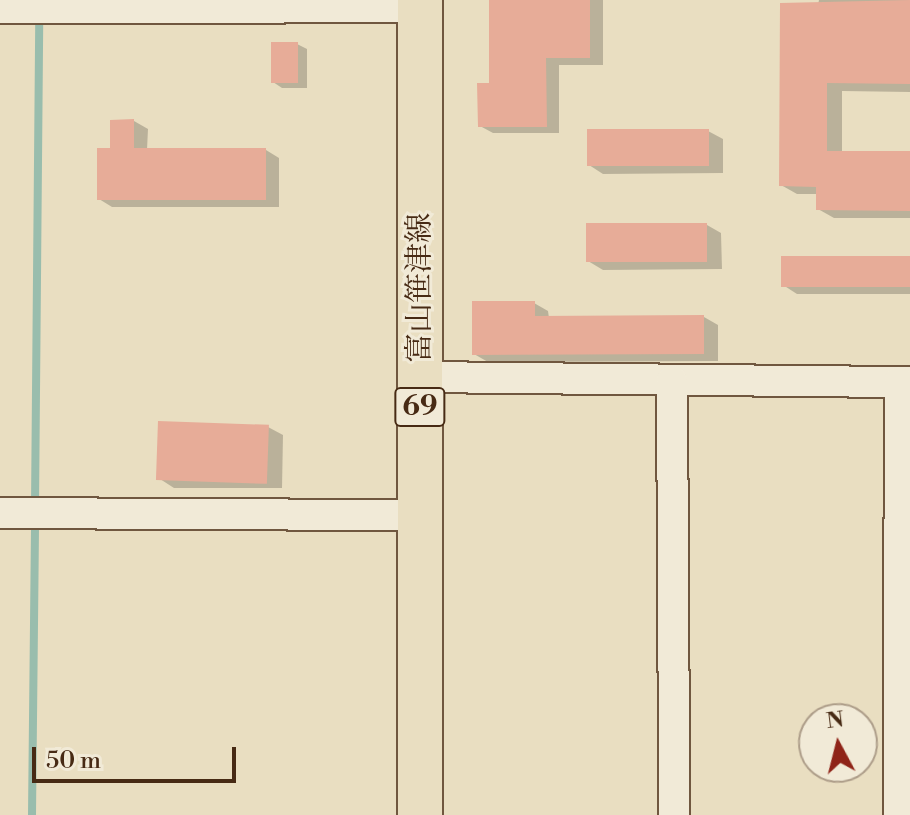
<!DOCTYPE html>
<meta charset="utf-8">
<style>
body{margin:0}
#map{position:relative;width:910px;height:815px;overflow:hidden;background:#e9dec1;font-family:"Libre Bodoni","Noto Serif JP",serif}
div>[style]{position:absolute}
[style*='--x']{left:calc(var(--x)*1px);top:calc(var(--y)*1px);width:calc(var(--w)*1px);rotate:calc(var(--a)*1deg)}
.shadow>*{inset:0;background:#0003}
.stream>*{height:8px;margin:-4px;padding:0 4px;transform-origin:4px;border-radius:4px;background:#99bdad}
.building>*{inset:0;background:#e7ac98;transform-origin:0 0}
.roads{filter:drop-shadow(2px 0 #70573f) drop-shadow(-2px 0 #70573f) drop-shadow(0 2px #70573f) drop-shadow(0 -2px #70573f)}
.minor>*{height:30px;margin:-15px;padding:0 15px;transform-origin:15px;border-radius:15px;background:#f1ead7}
.primary>*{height:44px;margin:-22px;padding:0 22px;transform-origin:22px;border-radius:22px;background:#e9dec1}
span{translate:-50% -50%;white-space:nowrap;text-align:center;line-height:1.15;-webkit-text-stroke:6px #f1ead7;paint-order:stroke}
.shield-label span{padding:2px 6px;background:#f1ead7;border:2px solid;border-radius:6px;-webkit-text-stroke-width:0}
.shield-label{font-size:28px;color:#472a14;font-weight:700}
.street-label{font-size:30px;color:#472a14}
.north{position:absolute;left:798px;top:703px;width:80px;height:80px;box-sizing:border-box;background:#f1ead7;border:2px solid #ad9d89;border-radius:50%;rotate:353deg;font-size:22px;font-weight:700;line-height:32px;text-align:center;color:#472a14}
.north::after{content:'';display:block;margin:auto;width:28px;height:36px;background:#8f2418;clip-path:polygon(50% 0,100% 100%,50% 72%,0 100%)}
.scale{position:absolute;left:32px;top:747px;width:204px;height:36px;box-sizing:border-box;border:4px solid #472a14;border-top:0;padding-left:10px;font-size:24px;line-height:28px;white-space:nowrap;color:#472a14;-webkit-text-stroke:6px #f1ead7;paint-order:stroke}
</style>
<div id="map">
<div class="shadow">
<div style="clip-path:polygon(491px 0,603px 0,603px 65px,559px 65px,559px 133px,493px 133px,480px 126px,491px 85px)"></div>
<div style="clip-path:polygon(819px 0,910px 0,910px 92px,842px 91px,842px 153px,910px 153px,910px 218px,834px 218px,818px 209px,818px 194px,797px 194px,781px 185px)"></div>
<div style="clip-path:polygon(297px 44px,307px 49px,307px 88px,282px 88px,273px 82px)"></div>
<div style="clip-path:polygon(134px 121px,148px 129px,147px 150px,266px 150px,279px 158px,279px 207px,112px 207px,99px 199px,112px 150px)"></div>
<div style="clip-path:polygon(708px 131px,723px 139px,723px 173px,603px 174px,589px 165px)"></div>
<div style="clip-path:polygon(707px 225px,721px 233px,722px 269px,603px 270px,588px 261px)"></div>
<div style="clip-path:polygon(910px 258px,910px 294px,797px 294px,783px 285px)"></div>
<div style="clip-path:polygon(534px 303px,548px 311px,549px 318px,704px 317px,718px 325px,718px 361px,488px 362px,474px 354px)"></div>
<div style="clip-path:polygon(160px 423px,268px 427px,283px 435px,282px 488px,174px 488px,160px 479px)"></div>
</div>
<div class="stream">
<div style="--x:35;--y:506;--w:494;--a:-89.5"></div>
<div style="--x:32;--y:815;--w:295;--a:-89.4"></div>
</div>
<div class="building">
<div style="clip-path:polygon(489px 0,590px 0,590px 58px,546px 58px,547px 127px,478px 127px,477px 83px,489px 83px)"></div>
<div style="clip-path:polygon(910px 0,910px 84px,827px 83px,827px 151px,910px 151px,910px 211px,816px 210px,816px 187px,779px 186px,780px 3px)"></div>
<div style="left:271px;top:42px;width:27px;height:41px"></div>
<div style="clip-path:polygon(134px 119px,134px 148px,266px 148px,266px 200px,97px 200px,97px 148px,110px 148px,110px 120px)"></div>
<div style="left:587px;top:129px;width:122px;height:37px"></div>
<div style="left:586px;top:223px;width:121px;height:39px"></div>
<div style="left:781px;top:256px;width:129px;height:31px"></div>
<div style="clip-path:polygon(472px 301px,535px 301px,535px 316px,704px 315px,704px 354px,472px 355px)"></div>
<div style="left:158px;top:421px;width:111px;height:59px;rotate:2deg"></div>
</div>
<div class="roads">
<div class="minor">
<div style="--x:0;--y:8;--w:421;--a:-0.1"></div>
<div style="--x:419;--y:377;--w:491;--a:0.6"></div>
<div style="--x:672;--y:381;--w:434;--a:89.7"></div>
<div style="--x:0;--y:513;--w:420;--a:0.3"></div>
<div style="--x:899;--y:815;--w:433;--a:-89.9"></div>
</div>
<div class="primary">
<div style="--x:420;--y:815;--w:815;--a:-90"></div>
</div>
</div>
<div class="shield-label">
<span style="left:420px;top:407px">69</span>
</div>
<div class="street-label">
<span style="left:420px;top:288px;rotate:-90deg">富山笹津線</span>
</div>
<div class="north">N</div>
<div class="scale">50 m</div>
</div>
